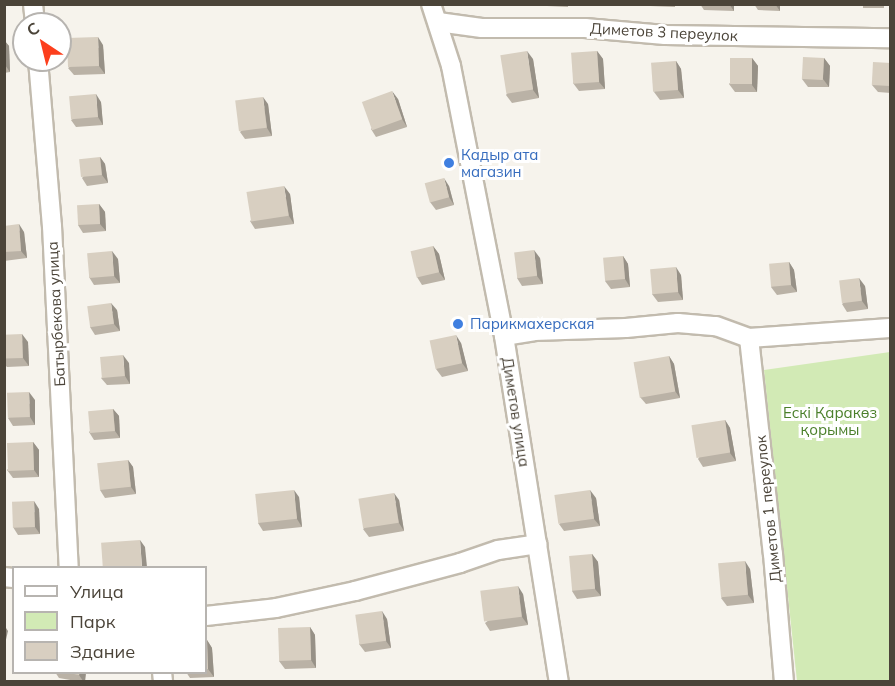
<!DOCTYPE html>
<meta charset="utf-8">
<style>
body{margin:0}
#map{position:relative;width:895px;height:686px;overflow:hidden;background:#f6f3ec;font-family:Mulish,sans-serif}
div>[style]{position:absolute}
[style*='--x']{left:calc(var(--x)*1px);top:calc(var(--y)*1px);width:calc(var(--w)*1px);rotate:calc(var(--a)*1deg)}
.green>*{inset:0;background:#d2eab5}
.roads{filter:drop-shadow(2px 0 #c2bbae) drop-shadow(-2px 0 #c2bbae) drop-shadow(0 2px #c2bbae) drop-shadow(0 -2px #c2bbae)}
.street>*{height:18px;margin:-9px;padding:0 9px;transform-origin:9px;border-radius:9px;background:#fff}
.wall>*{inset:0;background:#bab2a6;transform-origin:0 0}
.shaded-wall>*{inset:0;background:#979187}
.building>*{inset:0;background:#d8cfc1;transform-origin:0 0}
.dots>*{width:16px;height:16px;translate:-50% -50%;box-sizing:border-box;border:3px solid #fff;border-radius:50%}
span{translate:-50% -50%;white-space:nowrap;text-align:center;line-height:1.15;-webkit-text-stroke:6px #fff;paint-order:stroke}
.street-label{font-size:15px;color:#4b4439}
.shop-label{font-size:15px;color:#366cbe}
.left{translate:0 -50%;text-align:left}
.park-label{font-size:15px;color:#4a7f2a}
.frame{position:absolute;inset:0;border:6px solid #4b4439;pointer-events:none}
.legend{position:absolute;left:12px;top:566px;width:195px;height:108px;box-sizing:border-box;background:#fff;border:2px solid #b7b4b0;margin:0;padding:8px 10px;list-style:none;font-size:18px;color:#4b4439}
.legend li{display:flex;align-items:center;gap:12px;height:30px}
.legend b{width:30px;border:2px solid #b7b4b0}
.north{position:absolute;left:12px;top:12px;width:60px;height:60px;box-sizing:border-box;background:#fff;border:2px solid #b7b4b0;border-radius:50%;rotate:325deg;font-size:16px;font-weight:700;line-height:24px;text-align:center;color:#4b4439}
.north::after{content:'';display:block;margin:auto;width:21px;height:27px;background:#fc3f1d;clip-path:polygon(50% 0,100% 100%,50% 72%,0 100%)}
</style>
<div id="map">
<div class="green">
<div style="clip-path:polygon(890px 352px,890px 681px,797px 681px,764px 370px)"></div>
</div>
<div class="roads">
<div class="street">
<div style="--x:33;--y:4;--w:20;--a:84"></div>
<div style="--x:431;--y:4;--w:65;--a:72.1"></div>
<div style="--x:451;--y:66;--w:275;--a:78.9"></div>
<div style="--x:504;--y:336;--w:350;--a:81"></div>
<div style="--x:438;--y:22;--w:44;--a:7.8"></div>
<div style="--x:482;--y:28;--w:103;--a:0"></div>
<div style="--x:585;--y:28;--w:80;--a:5"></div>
<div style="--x:665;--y:35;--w:225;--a:0.8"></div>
<div style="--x:38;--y:60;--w:167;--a:85.2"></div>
<div style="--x:52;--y:226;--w:342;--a:87.2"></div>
<div style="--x:504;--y:336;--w:30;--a:-9"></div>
<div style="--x:534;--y:331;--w:92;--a:-1.9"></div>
<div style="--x:626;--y:328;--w:52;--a:-5.5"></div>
<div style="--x:678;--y:323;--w:38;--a:5"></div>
<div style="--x:716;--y:326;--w:35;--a:20"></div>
<div style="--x:749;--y:338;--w:141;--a:-4.1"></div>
<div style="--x:749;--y:338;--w:217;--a:83.7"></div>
<div style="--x:773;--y:554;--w:128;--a:85.1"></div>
<div style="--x:4;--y:577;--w:10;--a:6"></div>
<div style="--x:206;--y:616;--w:70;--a:-6.5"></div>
<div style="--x:276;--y:608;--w:81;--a:-12.1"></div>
<div style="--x:355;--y:591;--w:109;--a:-14.9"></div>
<div style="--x:460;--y:563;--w:40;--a:-18.9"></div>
<div style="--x:498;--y:550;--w:40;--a:-8.5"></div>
<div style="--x:162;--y:672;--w:10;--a:84"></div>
</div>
</div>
<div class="wall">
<div style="clip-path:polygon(546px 4px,568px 4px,568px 7px,547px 6px)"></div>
<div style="left:599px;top:4px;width:23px;height:1px"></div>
<div style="clip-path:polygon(649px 4px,675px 4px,675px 7px,650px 6px)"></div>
<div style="clip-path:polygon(700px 4px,734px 4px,734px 11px,704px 10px)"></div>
<div style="clip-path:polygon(754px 4px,780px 4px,780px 11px,758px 10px)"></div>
<div style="left:863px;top:4px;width:21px;height:4px"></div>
<div style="clip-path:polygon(4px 40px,9px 46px,10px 72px,4px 73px)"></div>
<div style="clip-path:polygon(103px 45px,105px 74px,74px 75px,68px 68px)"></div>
<div style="clip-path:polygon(597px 51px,603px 59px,605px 89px,579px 91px,573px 83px)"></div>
<div style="clip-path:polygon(752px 58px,758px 66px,757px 92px,735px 92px,729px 84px)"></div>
<div style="clip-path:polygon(824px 58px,830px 66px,829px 87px,808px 87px,802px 79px)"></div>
<div style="clip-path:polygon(533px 59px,539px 98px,512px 103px,506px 95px)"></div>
<div style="clip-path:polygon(676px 61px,681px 69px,684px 98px,660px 100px,654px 92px)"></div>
<div style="clip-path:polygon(891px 63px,891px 93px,878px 92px,872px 85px)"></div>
<div style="clip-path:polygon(398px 99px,407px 127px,376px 137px,371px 129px)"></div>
<div style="clip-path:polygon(101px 102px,103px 125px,76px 127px,71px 120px)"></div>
<div style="clip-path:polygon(268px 104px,272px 136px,245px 139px,240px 132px)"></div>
<div style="clip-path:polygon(100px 157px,105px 164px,108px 183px,87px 186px,82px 178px)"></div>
<div style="clip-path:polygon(449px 186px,454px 205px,436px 210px,430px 202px)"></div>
<div style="clip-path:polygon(290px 194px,294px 224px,255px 229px,250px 221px)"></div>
<div style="clip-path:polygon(99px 204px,105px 212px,106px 231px,83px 233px,78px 225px)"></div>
<div style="clip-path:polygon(4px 226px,24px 232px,27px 258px,4px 261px)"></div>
<div style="clip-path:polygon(433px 246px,439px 254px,445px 280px,422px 285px,417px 277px)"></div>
<div style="clip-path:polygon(623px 256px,628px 264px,630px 287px,611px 289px,605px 281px)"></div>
<div style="clip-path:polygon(540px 258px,543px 284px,522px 286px,517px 278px)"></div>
<div style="clip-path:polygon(118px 259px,120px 283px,94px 285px,89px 277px)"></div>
<div style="clip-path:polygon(789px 262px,794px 270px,797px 292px,777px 295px,771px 287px)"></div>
<div style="clip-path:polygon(681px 275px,683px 300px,658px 302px,652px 294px)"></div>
<div style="clip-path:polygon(865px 286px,868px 309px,847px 312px,842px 304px)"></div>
<div style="clip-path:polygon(117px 310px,120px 331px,95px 335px,90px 327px)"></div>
<div style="clip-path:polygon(4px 335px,28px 342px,29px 366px,7px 367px,4px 364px)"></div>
<div style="clip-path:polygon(461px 343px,468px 371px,442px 377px,436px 369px)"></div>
<div style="clip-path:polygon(669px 356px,674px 364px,680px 398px,646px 404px,640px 397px)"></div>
<div style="clip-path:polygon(129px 363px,130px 384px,107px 385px,101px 378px)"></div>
<div style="clip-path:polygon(35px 400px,35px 425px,13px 426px,8px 418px)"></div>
<div style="clip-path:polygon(113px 409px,119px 416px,120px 438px,94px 440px,89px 432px)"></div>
<div style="clip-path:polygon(725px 420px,730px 428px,736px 461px,703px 467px,698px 459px)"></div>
<div style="clip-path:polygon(33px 442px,39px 450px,39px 477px,13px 478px,7px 470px)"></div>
<div style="clip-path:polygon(128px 460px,133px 467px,136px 494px,105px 498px,100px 490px)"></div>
<div style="clip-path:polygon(299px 497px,302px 527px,263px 531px,258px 523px)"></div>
<div style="clip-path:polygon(596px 498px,600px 526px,564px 531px,559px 524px)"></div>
<div style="clip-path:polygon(399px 500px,404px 531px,369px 537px,363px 529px)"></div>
<div style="clip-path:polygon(39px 509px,40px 534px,18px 535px,13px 527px)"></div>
<div style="clip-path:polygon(592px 554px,598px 562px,601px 596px,577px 599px,572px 591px)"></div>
<div style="clip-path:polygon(750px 569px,754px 603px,727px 606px,721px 598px)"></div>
<div style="clip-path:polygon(523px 594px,528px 625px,490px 631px,485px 623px)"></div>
<div style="clip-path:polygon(387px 619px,391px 648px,365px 652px,359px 644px)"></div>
<div style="clip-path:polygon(310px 627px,315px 635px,316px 668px,285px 669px,279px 661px)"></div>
<div style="clip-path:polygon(206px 640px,207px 640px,212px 648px,214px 677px,190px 678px,186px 672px,206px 672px)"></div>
<div style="clip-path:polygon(55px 672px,86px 672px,85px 681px,76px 681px,59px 678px)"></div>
</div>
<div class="shaded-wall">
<div style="clip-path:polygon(729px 4px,734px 4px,734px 11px)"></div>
<div style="clip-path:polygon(775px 4px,780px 4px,780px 11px)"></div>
<div style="clip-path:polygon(98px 37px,103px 45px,105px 74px,99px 66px)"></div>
<div style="clip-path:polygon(4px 40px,9px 46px,10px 72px,5px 65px)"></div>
<div style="clip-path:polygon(527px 51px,533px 59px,539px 98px,533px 90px)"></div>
<div style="clip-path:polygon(597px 51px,603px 59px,605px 89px,599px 82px)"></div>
<div style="clip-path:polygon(752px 58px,758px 66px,757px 92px,752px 85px)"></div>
<div style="clip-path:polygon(824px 58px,830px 66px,829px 87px,823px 79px)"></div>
<div style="clip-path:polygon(676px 61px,681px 69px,684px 98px,678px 90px)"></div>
<div style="clip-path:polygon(392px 91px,398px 99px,407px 127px,402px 119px)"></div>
<div style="clip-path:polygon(96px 94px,101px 102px,103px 125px,98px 117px)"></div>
<div style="clip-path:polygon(263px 97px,268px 104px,272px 136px,267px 128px)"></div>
<div style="clip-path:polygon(100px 157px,105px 164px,108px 183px,102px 175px)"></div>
<div style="clip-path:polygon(444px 178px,449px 186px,454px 205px,449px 197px)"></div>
<div style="clip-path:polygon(284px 186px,290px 194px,294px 224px,289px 216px)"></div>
<div style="clip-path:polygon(99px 204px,105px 212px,106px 231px,100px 224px)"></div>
<div style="clip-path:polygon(19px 224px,24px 232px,27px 258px,21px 251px)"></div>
<div style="clip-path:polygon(433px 246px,439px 254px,445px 280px,439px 272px)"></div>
<div style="clip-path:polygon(534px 250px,540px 258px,543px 284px,537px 276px)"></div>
<div style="clip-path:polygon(112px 251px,118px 259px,120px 283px,114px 276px)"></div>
<div style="clip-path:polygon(623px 256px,628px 264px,630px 287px,625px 279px)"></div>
<div style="clip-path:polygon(789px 262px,794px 270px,797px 292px,791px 285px)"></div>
<div style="clip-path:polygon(676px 267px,681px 275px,683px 300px,678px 292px)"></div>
<div style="clip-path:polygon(859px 278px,865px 286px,868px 309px,862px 301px)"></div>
<div style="clip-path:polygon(111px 303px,117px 310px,120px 331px,114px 324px)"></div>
<div style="clip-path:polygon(22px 334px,28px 342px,29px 366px,23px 358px)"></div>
<div style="clip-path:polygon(456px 335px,461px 343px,468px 371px,462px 363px)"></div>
<div style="clip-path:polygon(123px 355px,129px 363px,130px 384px,125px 376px)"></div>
<div style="clip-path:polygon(669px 356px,674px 364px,680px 398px,675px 391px)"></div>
<div style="clip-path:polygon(29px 392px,35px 400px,35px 425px,30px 417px)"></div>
<div style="clip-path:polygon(113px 409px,119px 416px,120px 438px,115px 431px)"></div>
<div style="clip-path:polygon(725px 420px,730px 428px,736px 461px,730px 453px)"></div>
<div style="clip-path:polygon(33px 442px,39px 450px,39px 477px,34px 470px)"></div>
<div style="clip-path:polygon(128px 460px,133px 467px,136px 494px,131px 487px)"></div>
<div style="clip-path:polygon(294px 490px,299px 497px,302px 527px,297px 519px)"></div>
<div style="clip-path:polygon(590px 490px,596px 498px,600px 526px,594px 519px)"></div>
<div style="clip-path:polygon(394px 493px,399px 500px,404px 531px,399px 523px)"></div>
<div style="clip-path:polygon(34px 501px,39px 509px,40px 534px,35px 527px)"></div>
<div style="clip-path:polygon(140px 540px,145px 547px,147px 567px,142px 567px)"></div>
<div style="clip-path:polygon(592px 554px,598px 562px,601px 596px,595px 589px)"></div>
<div style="clip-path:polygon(745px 561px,750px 569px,754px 603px,748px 595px)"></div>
<div style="clip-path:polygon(518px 586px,523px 594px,528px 625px,522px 617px)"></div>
<div style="clip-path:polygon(382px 611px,387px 619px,391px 648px,386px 641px)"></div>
<div style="clip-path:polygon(4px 625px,8px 631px,4px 648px)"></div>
<div style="clip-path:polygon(310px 627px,315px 635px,316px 668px,311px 660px)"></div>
<div style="clip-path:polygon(207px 640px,212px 648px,214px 677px,208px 669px)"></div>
<div style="clip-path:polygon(80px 672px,86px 672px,85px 681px,83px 681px,79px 675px)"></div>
</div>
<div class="building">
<div style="left:98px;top:37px;width:29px;height:31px;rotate:88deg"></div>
<div style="left:527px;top:51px;width:39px;height:27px;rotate:81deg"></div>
<div style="left:597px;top:51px;width:31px;height:26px;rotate:86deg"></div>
<div style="left:803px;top:57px;width:21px;height:22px;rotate:3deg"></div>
<div style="left:730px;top:58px;width:22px;height:26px"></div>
<div style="left:676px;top:61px;width:29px;height:25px;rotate:86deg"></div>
<div style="left:873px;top:62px;width:18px;height:23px;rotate:3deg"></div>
<div style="left:392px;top:91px;width:30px;height:32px;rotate:70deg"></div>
<div style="left:96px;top:94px;width:23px;height:27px;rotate:85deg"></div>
<div style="left:263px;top:97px;width:31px;height:28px;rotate:83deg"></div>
<div style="left:100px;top:157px;width:18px;height:21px;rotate:84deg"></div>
<div style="left:444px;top:178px;width:20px;height:20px;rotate:75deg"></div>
<div style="left:284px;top:186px;width:30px;height:38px;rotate:81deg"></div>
<div style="left:99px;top:204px;width:20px;height:22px;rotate:87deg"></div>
<div style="clip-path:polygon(19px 224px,21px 251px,4px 252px,4px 226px)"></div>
<div style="left:433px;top:246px;width:27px;height:23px;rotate:77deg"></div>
<div style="left:534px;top:250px;width:26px;height:20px;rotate:83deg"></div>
<div style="left:112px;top:251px;width:25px;height:25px;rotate:85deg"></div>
<div style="left:623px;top:256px;width:23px;height:20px;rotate:85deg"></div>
<div style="left:789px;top:262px;width:23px;height:20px;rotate:85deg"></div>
<div style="left:676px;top:267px;width:25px;height:26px;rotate:85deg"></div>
<div style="left:859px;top:278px;width:23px;height:20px;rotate:83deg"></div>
<div style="left:111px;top:303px;width:21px;height:24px;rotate:82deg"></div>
<div style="left:22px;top:334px;width:24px;height:18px;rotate:88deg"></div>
<div style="left:456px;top:335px;width:29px;height:27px;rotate:78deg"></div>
<div style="left:123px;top:355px;width:21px;height:23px;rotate:85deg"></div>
<div style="left:669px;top:356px;width:36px;height:36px;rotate:80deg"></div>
<div style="left:29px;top:392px;width:25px;height:22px;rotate:88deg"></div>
<div style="left:113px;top:409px;width:22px;height:25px;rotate:85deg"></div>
<div style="left:725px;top:420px;width:33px;height:34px;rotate:81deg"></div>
<div style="left:33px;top:442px;width:28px;height:26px;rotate:88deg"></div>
<div style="left:128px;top:460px;width:27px;height:31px;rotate:84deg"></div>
<div style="left:294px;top:490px;width:29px;height:39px;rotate:84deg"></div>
<div style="left:590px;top:490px;width:29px;height:36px;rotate:82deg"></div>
<div style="left:394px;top:493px;width:30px;height:36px;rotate:81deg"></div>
<div style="left:34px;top:501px;width:26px;height:22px;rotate:88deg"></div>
<div style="left:140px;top:540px;width:27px;height:39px;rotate:86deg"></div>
<div style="left:592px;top:554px;width:35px;height:23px;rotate:85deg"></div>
<div style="left:745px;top:561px;width:34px;height:27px;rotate:85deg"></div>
<div style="left:518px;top:586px;width:31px;height:38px;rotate:83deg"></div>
<div style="left:382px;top:611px;width:30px;height:27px;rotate:82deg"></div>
<div style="left:310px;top:627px;width:33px;height:32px;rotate:88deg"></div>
<div style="clip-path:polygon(206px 640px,207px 640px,208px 669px,206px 669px)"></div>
<div style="clip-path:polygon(64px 672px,80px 672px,79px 675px)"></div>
</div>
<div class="dots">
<div style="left:449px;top:163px;background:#3f7fe0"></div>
<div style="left:458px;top:324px;background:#3f7fe0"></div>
</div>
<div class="street-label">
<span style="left:664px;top:32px;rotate:3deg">Диметов 3 переулок</span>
<span style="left:56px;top:314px;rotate:-93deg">Батырбекова улица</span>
<span style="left:516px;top:412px;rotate:81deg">Диметов улица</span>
<span style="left:768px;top:509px;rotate:-96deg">Диметов 1 переулок</span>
</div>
<div class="shop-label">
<span class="left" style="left:461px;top:163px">Кадыр ата<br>магазин</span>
<span class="left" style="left:470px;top:324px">Парикмахерская</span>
</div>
<div class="park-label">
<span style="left:830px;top:421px">Ескі Қаракөз<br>қорымы</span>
</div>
<div class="frame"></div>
<ul class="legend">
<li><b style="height:8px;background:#fff"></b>Улица</li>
<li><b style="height:16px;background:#d2eab5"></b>Парк</li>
<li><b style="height:16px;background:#d8cfc1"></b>Здание</li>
</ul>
<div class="north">С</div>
</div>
